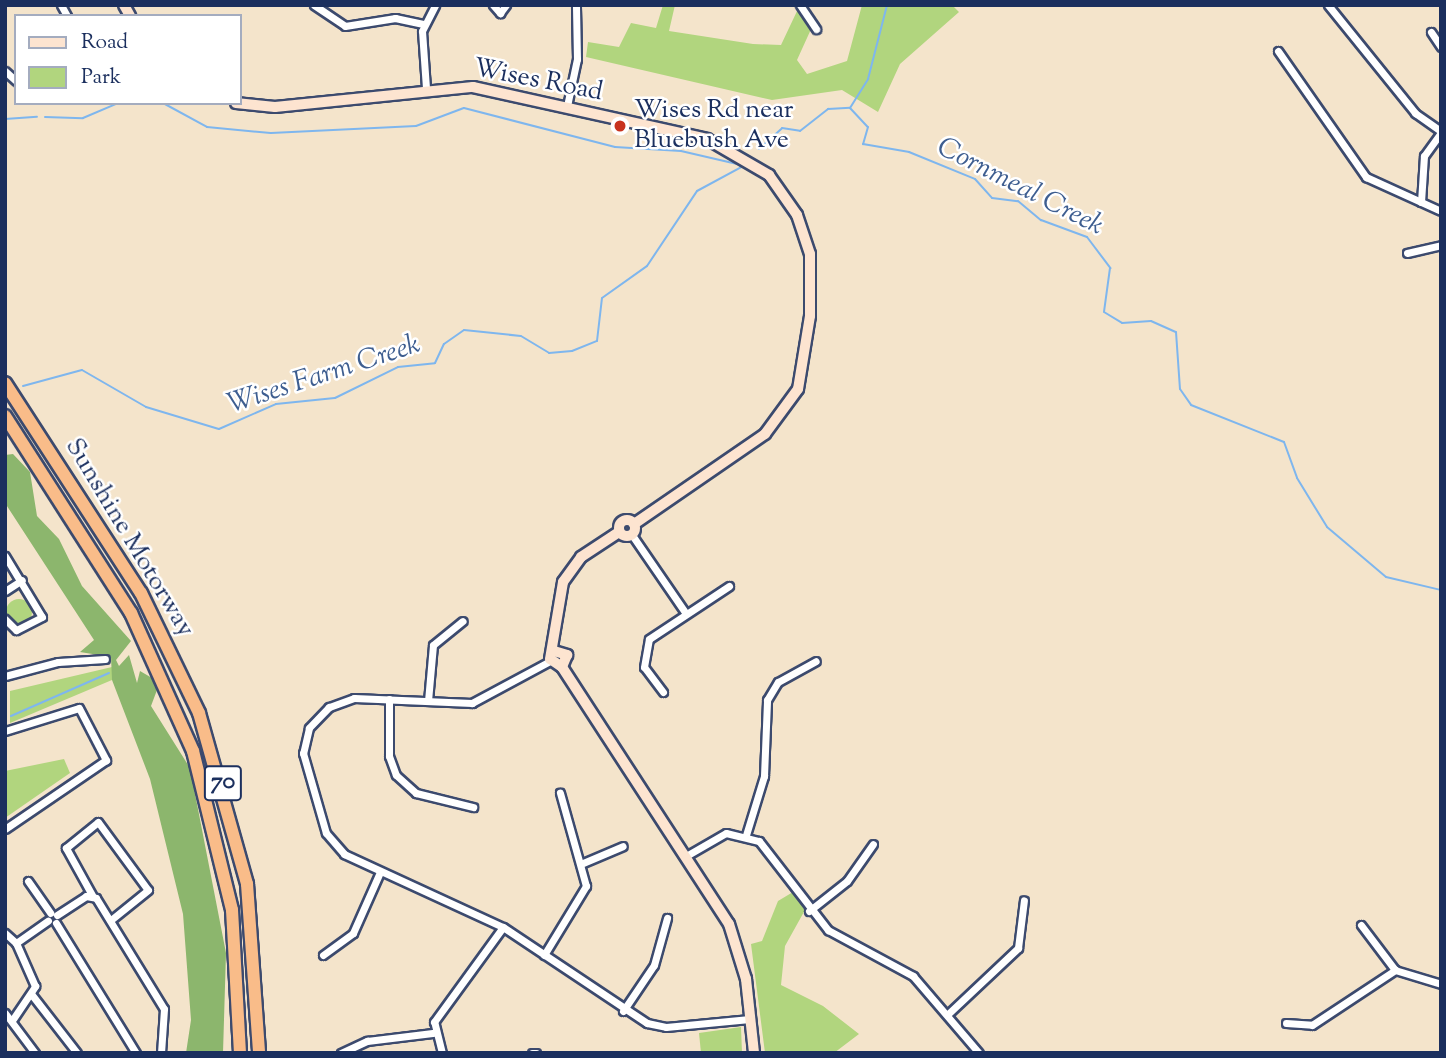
<!DOCTYPE html>
<style>
body{margin:0}
#map{position:relative;width:1446px;height:1058px;overflow:hidden;background:#f4e4cb;font-family:"Sorts Mill Goudy",serif}
div>[style]{position:absolute}
[style*='--x']{left:calc(var(--x)*1px);top:calc(var(--y)*1px);width:calc(var(--w)*1px);rotate:calc(var(--a)*1deg)}
.green>*{inset:0;background:#b1d57e}
.round{border-radius:50%}
.forest>*{inset:0;background:#8cb66d}
.stream>*{height:2px;margin:-1px;padding:0 1px;transform-origin:1px;border-radius:1px;background:#7eb6ee}
.roads{filter:drop-shadow(2px 0 #3c4a6e) drop-shadow(-2px 0 #3c4a6e) drop-shadow(0 2px #3c4a6e) drop-shadow(0 -2px #3c4a6e)}
.street>*{height:7px;margin:-3.5px;padding:0 3.5px;transform-origin:3.5px;border-radius:3.5px;background:#fff}
.secondary>*{height:10px;margin:-5px;padding:0 5px;transform-origin:5px;border-radius:5px;background:#fde4d0}
.secondary>.ring{margin:-5px;padding:0;box-sizing:content-box;background:none;border:10px solid #fde4d0;border-radius:50%}
.highway>*{height:12px;margin:-6px;padding:0 6px;transform-origin:6px;border-radius:6px;background:#f9bc89}
.dots>*{width:19px;height:19px;translate:-50% -50%;box-sizing:border-box;border:4px solid #fff;border-radius:50%}
span{translate:-50% -50%;white-space:nowrap;text-align:center;line-height:1.15;-webkit-text-stroke:5px #fff;paint-order:stroke}
.shield-label span{padding:2px 5px;background:#fff;border:2px solid;border-radius:5px;-webkit-text-stroke-width:0}
.shield-label{font-size:24px;color:#1b2f5e;font-weight:700}
.street-label{font-size:26px;color:#1b2f5e}
.poi-label{font-size:26px;color:#1b2f5e}
.left{translate:0 -50%;text-align:left}
.water-label{font-size:28px;color:#3e5e90;font-style:italic}
.frame{position:absolute;inset:0;border:7px solid #1b2f5e;pointer-events:none}
.legend{position:absolute;left:14px;top:14px;width:228px;height:91px;box-sizing:border-box;background:#fff;border:2px solid #a4acbf;margin:0;padding:9px 12px;list-style:none;font-size:21px;color:#1b2f5e}
.legend li{display:flex;align-items:center;gap:14px;height:35px}
.legend b{width:35px;border:2px solid #a4acbf}
</style>
<div id="map">
<div class="green">
<div style="clip-path:polygon(663px 5px,675px 5px,669px 31px,753px 44px,781px 45px,798px 9px,812px 27px,797px 60px,807px 74px,847px 61px,862px 5px,952px 5px,959px 12px,900px 64px,878px 112px,842px 90px,772px 100px,586px 57px,588px 42px,619px 47px,631px 23px,656px 28px)"></div>
<div class="round" style="left:6px;top:599px;width:26px;height:26px"></div>
<div style="clip-path:polygon(112px 667px,112px 680px,10px 723px,10px 691px)"></div>
<div style="clip-path:polygon(64px 759px,70px 773px,5px 818px,5px 771px)"></div>
<div style="clip-path:polygon(793px 892px,805px 910px,785px 946px,781px 985px,823px 1006px,859px 1034px,834px 1053px,765px 1053px,751px 944px,762px 941px,778px 901px)"></div>
<div style="clip-path:polygon(741px 1027px,742px 1053px,701px 1053px,699px 1033px)"></div>
</div>
<div class="forest">
<div style="clip-path:polygon(13px 454px,30px 472px,37px 516px,59px 539px,82px 586px,131px 641px,116px 660px,119px 666px,129px 655px,137px 683px,140px 671px,152px 678px,157px 690px,151px 706px,190px 768px,226px 953px,223px 1053px,186px 1053px,191px 1020px,183px 914px,150px 779px,112px 680px,111px 657px,80px 652px,94px 640px,5px 503px,5px 455px)"></div>
</div>
<div class="stream">
<div style="--x:163;--y:103;--w:50;--a:28.6"></div>
<div style="--x:207;--y:127;--w:64;--a:5.4"></div>
<div style="--x:271;--y:133;--w:145;--a:-2.8"></div>
<div style="--x:416;--y:126;--w:51;--a:-20.6"></div>
<div style="--x:464;--y:108;--w:156;--a:14.5"></div>
<div style="--x:615;--y:147;--w:66;--a:3.5"></div>
<div style="--x:681;--y:151;--w:62;--a:13.1"></div>
<div style="--x:850;--y:108;--w:34;--a:-58"></div>
<div style="--x:868;--y:79;--w:76;--a:-75.6"></div>
<div style="--x:45;--y:117;--w:38;--a:2"></div>
<div style="--x:83;--y:118;--w:38;--a:-23"></div>
<div style="--x:5;--y:119;--w:32;--a:-4"></div>
<div style="--x:759;--y:149;--w:31;--a:-42"></div>
<div style="--x:782;--y:128;--w:18;--a:9"></div>
<div style="--x:800;--y:131;--w:36;--a:-38"></div>
<div style="--x:828;--y:109;--w:22;--a:-3"></div>
<div style="--x:850;--y:108;--w:26;--a:47"></div>
<div style="--x:868;--y:127;--w:18;--a:106"></div>
<div style="--x:863;--y:144;--w:47;--a:9.9"></div>
<div style="--x:909;--y:152;--w:71;--a:22.2"></div>
<div style="--x:975;--y:179;--w:25;--a:48"></div>
<div style="--x:992;--y:198;--w:26;--a:7"></div>
<div style="--x:1018;--y:201;--w:30;--a:40"></div>
<div style="--x:1041;--y:220;--w:49;--a:20.3"></div>
<div style="--x:1087;--y:237;--w:39;--a:53"></div>
<div style="--x:1110;--y:268;--w:44;--a:97.8"></div>
<div style="--x:1104;--y:312;--w:21;--a:31"></div>
<div style="--x:1122;--y:323;--w:29;--a:-4"></div>
<div style="--x:1151;--y:321;--w:27;--a:24"></div>
<div style="--x:1176;--y:332;--w:57;--a:86"></div>
<div style="--x:1180;--y:389;--w:19;--a:55"></div>
<div style="--x:1191;--y:405;--w:100;--a:21.7"></div>
<div style="--x:1284;--y:442;--w:38;--a:70"></div>
<div style="--x:1297;--y:478;--w:57;--a:58.5"></div>
<div style="--x:1327;--y:527;--w:77;--a:40.3"></div>
<div style="--x:1386;--y:577;--w:57;--a:13.3"></div>
<div style="--x:23;--y:386;--w:61;--a:-15.2"></div>
<div style="--x:82;--y:370;--w:74;--a:30"></div>
<div style="--x:146;--y:407;--w:76;--a:16.8"></div>
<div style="--x:219;--y:429;--w:62;--a:-23.7"></div>
<div style="--x:276;--y:404;--w:59;--a:-5.8"></div>
<div style="--x:335;--y:398;--w:70;--a:-26.2"></div>
<div style="--x:398;--y:367;--w:37;--a:-6"></div>
<div style="--x:435;--y:363;--w:21;--a:-65"></div>
<div style="--x:444;--y:344;--w:24;--a:-35"></div>
<div style="--x:464;--y:330;--w:57;--a:6"></div>
<div style="--x:521;--y:336;--w:33;--a:31"></div>
<div style="--x:549;--y:353;--w:23;--a:-5"></div>
<div style="--x:572;--y:351;--w:27;--a:-22"></div>
<div style="--x:597;--y:341;--w:43;--a:-83.4"></div>
<div style="--x:602;--y:298;--w:55;--a:-35.4"></div>
<div style="--x:647;--y:266;--w:90;--a:-56.3"></div>
<div style="--x:697;--y:191;--w:55;--a:-28.4"></div>
<div style="--x:11;--y:716;--w:107;--a:-23.7"></div>
</div>
<div class="roads">
<div class="street">
<div style="--x:61;--y:5;--w:13;--a:61"></div>
<div style="--x:314;--y:5;--w:37;--a:34"></div>
<div style="--x:345;--y:26;--w:51;--a:-9.1"></div>
<div style="--x:395;--y:18;--w:30;--a:12"></div>
<div style="--x:493;--y:5;--w:11;--a:49"></div>
<div style="--x:500;--y:13;--w:10;--a:-53"></div>
<div style="--x:800;--y:5;--w:29;--a:56"></div>
<div style="--x:1328;--y:5;--w:139;--a:51.1"></div>
<div style="--x:1415;--y:113;--w:32;--a:35"></div>
<div style="--x:1431;--y:32;--w:18;--a:56"></div>
<div style="--x:1278;--y:51;--w:154;--a:55.1"></div>
<div style="--x:1366;--y:177;--w:82;--a:24.4"></div>
<div style="--x:5;--y:71;--w:15;--a:42"></div>
<div style="--x:426;--y:88;--w:57;--a:-94"></div>
<div style="--x:422;--y:31;--w:29;--a:-63"></div>
<div style="--x:567;--y:106;--w:48;--a:-78"></div>
<div style="--x:577;--y:59;--w:54;--a:-91.1"></div>
<div style="--x:1421;--y:202;--w:46;--a:-86.3"></div>
<div style="--x:1424;--y:156;--w:29;--a:-54"></div>
<div style="--x:1407;--y:253;--w:35;--a:-13"></div>
<div style="--x:632;--y:535;--w:93;--a:55.5"></div>
<div style="--x:5;--y:556;--w:71;--a:58.8"></div>
<div style="--x:42;--y:617;--w:29;--a:153"></div>
<div style="--x:16;--y:630;--w:16;--a:-135"></div>
<div style="--x:5;--y:591;--w:20;--a:-33"></div>
<div style="--x:550;--y:661;--w:89;--a:151.7"></div>
<div style="--x:472;--y:703;--w:118;--a:-177.6"></div>
<div style="--x:354;--y:698;--w:27;--a:160"></div>
<div style="--x:329;--y:707;--w:29;--a:134"></div>
<div style="--x:309;--y:728;--w:26;--a:103"></div>
<div style="--x:303;--y:753;--w:83;--a:74"></div>
<div style="--x:326;--y:833;--w:28;--a:49"></div>
<div style="--x:344;--y:854;--w:175;--a:24.7"></div>
<div style="--x:503;--y:927;--w:173;--a:33.7"></div>
<div style="--x:647;--y:1023;--w:19;--a:12"></div>
<div style="--x:666;--y:1027;--w:84;--a:-5.4"></div>
<div style="--x:5;--y:676;--w:55;--a:-14.8"></div>
<div style="--x:58;--y:662;--w:47;--a:-3.7"></div>
<div style="--x:663;--y:692;--w:31;--a:-127"></div>
<div style="--x:644;--y:667;--w:28;--a:-80"></div>
<div style="--x:649;--y:639;--w:96;--a:-33.5"></div>
<div style="--x:389;--y:699;--w:57;--a:90"></div>
<div style="--x:389;--y:756;--w:20;--a:70"></div>
<div style="--x:396;--y:775;--w:27;--a:42"></div>
<div style="--x:416;--y:793;--w:59;--a:13.8"></div>
<div style="--x:428;--y:701;--w:56;--a:-84.9"></div>
<div style="--x:433;--y:645;--w:38;--a:-39"></div>
<div style="--x:5;--y:731;--w:77;--a:-17.3"></div>
<div style="--x:79;--y:708;--w:59;--a:62.6"></div>
<div style="--x:106;--y:760;--w:122;--a:145.7"></div>
<div style="--x:746;--y:835;--w:62;--a:-73"></div>
<div style="--x:764;--y:776;--w:76;--a:-87.7"></div>
<div style="--x:767;--y:700;--w:21;--a:-59"></div>
<div style="--x:778;--y:682;--w:43;--a:-28.9"></div>
<div style="--x:686;--y:856;--w:46;--a:-29.9"></div>
<div style="--x:726;--y:833;--w:34;--a:14"></div>
<div style="--x:759;--y:841;--w:113;--a:52.2"></div>
<div style="--x:828;--y:930;--w:97;--a:28.4"></div>
<div style="--x:913;--y:976;--w:101;--a:49.4"></div>
<div style="--x:583;--y:863;--w:43;--a:-23"></div>
<div style="--x:28;--y:881;--w:39;--a:55"></div>
<div style="--x:92;--y:895;--w:54;--a:-119"></div>
<div style="--x:66;--y:848;--w:41;--a:-39.1"></div>
<div style="--x:98;--y:822;--w:84;--a:53.7"></div>
<div style="--x:148;--y:890;--w:46;--a:141.1"></div>
<div style="--x:809;--y:911;--w:48;--a:-38.3"></div>
<div style="--x:847;--y:881;--w:45;--a:-54.9"></div>
<div style="--x:57;--y:915;--w:35;--a:-33"></div>
<div style="--x:86;--y:896;--w:10;--a:11"></div>
<div style="--x:96;--y:898;--w:130;--a:58.5"></div>
<div style="--x:164;--y:1009;--w:44;--a:93.9"></div>
<div style="--x:56;--y:923;--w:153;--a:58.4"></div>
<div style="--x:1361;--y:925;--w:56;--a:52.9"></div>
<div style="--x:1395;--y:970;--w:48;--a:16.9"></div>
<div style="--x:5;--y:933;--w:15;--a:42"></div>
<div style="--x:323;--y:955;--w:37;--a:-36"></div>
<div style="--x:353;--y:933;--w:67;--a:-66.1"></div>
<div style="--x:544;--y:955;--w:81;--a:-58.7"></div>
<div style="--x:586;--y:886;--w:97;--a:-105.6"></div>
<div style="--x:32;--y:995;--w:73;--a:52.2"></div>
<div style="--x:623;--y:1011;--w:55;--a:-56"></div>
<div style="--x:654;--y:965;--w:49;--a:-74.5"></div>
<div style="--x:5;--y:1013;--w:50;--a:53.1"></div>
<div style="--x:949;--y:1013;--w:95;--a:-43.3"></div>
<div style="--x:1018;--y:948;--w:48;--a:-82.9"></div>
<div style="--x:13;--y:1019;--w:40;--a:-56"></div>
<div style="--x:35;--y:986;--w:47;--a:-113.8"></div>
<div style="--x:16;--y:943;--w:39;--a:-35"></div>
<div style="--x:1286;--y:1023;--w:26;--a:4"></div>
<div style="--x:1312;--y:1025;--w:100;--a:-33.5"></div>
<div style="--x:341;--y:1053;--w:29;--a:-25"></div>
<div style="--x:367;--y:1041;--w:66;--a:-6.9"></div>
<div style="--x:442;--y:1053;--w:32;--a:-104"></div>
<div style="--x:434;--y:1022;--w:117;--a:-54"></div>
<div style="--x:532;--y:1053;--w:4;--a:0"></div>
</div>
<div class="secondary">
<div style="--x:124;--y:5;--w:13;--a:61"></div>
<div style="--x:236;--y:103;--w:39;--a:6"></div>
<div style="--x:275;--y:107;--w:199;--a:-5.8"></div>
<div style="--x:473;--y:87;--w:240;--a:12.5"></div>
<div style="--x:707;--y:139;--w:72;--a:30.1"></div>
<div style="--x:769;--y:175;--w:49;--a:55"></div>
<div style="--x:797;--y:215;--w:41;--a:71.6"></div>
<div style="--x:810;--y:254;--w:62;--a:90"></div>
<div style="--x:810;--y:316;--w:74;--a:99.3"></div>
<div style="--x:798;--y:389;--w:56;--a:126.3"></div>
<div style="--x:765;--y:434;--w:159;--a:145.5"></div>
<div class="ring" style="left:619px;top:520px;width:6px;height:6px"></div>
<div style="--x:554;--y:651;--w:14;--a:17"></div>
<div style="--x:567;--y:655;--w:13;--a:113"></div>
<div style="--x:562;--y:667;--w:306;--a:57"></div>
<div style="--x:729;--y:924;--w:58;--a:72.8"></div>
<div style="--x:746;--y:979;--w:74;--a:83.8"></div>
<div style="--x:562;--y:667;--w:14;--a:-146"></div>
<div style="--x:550;--y:659;--w:78;--a:-80.4"></div>
<div style="--x:563;--y:582;--w:31;--a:-54"></div>
<div style="--x:581;--y:557;--w:45;--a:-33.3"></div>
</div>
<div class="highway">
<div style="--x:5;--y:383;--w:250;--a:57.1"></div>
<div style="--x:141;--y:593;--w:133;--a:64.2"></div>
<div style="--x:199;--y:713;--w:178;--a:74.3"></div>
<div style="--x:247;--y:884;--w:169;--a:85.9"></div>
<div style="--x:5;--y:416;--w:234;--a:57.4"></div>
<div style="--x:131;--y:613;--w:151;--a:65.8"></div>
<div style="--x:193;--y:751;--w:164;--a:76.2"></div>
<div style="--x:232;--y:910;--w:143;--a:86.8"></div>
</div>
</div>
<div class="dots">
<div style="left:620px;top:126px;background:#c8321e"></div>
</div>
<div class="shield-label">
<span style="left:223px;top:783px">70</span>
</div>
<div class="street-label">
<span style="left:538px;top:81px;rotate:11deg">Wises Road</span>
<span style="left:129px;top:538px;rotate:59deg">Sunshine Motorway</span>
</div>
<div class="poi-label">
<span class="left" style="left:634px;top:126px">Wises Rd near<br>Bluebush Ave</span>
</div>
<div class="water-label">
<span style="left:1020px;top:187px;rotate:27deg">Cornmeal Creek</span>
<span style="left:324px;top:375px;rotate:-18deg">Wises Farm Creek</span>
</div>
<div class="frame"></div>
<ul class="legend">
<li><b style="height:9px;background:#fde4d0"></b>Road</li>
<li><b style="height:19px;background:#b1d57e"></b>Park</li>
</ul>
</div>
